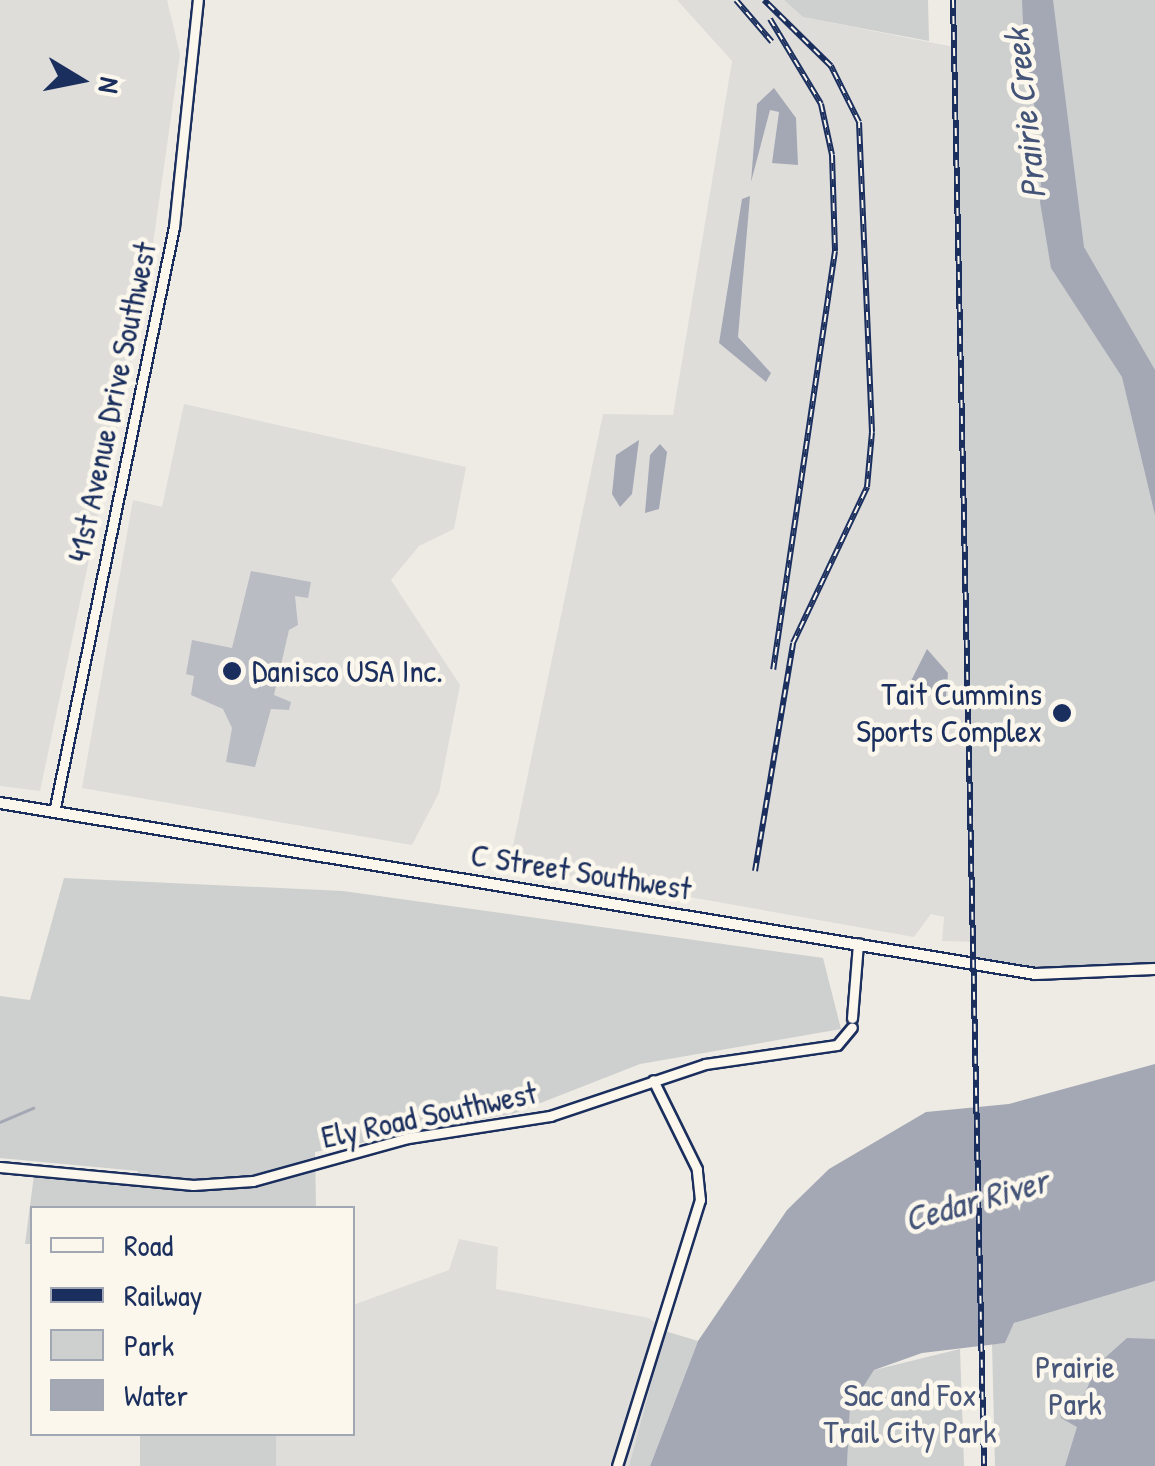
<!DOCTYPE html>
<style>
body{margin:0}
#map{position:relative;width:1155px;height:1466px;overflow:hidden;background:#eeebe4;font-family:"Patrick Hand",sans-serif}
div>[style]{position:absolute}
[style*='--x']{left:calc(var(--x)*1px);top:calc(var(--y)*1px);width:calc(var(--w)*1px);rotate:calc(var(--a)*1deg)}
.built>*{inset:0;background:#deddda}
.green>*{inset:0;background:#cecfcf;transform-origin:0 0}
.water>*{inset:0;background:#a3a8b4}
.stream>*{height:2.5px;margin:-1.25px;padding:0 1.25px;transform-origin:1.25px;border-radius:1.25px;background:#a3a8b4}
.building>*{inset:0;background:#b9bcc3}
.roads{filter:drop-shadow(2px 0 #1b2f5e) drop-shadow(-2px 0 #1b2f5e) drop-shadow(0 2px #1b2f5e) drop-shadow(0 -2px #1b2f5e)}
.tertiary>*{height:9px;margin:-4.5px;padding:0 4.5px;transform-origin:4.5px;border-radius:4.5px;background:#fbf7ec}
.secondary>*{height:10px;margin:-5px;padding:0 5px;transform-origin:5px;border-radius:5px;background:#fbf7ec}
.rail>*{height:6px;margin-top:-3px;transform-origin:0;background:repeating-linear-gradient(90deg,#fbf7ec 0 8px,#1b2f5e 0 16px);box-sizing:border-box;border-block:2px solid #1b2f5e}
.dots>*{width:28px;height:28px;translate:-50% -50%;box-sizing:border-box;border:5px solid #fbf7ec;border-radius:50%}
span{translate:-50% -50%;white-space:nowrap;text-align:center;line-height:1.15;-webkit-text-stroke:9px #fbf7ec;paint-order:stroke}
.street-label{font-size:32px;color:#1b2f5e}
.poi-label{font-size:32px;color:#1b2f5e}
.left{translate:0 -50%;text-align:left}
.right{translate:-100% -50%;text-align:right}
.park-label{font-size:32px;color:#48577a}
.water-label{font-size:35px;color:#445378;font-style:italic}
.legend{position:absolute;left:30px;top:1206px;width:325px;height:230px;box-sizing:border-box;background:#fbf7ec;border:2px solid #a1a7b3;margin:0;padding:12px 18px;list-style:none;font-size:30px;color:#1b2f5e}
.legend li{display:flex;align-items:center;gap:20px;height:50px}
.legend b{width:50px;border:2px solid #a1a7b3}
.north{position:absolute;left:30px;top:30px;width:100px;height:100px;-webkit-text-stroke:8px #fbf7ec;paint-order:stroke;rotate:100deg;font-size:28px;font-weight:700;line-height:40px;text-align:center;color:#1b2f5e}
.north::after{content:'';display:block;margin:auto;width:35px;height:45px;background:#1b2f5e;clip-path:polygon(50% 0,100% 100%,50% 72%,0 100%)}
</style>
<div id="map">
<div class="built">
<div style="clip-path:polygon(0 0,167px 0,180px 54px,147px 286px,40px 791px,0 786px)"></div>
<div style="clip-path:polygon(677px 0,784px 0,803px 17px,954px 47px,973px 942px,942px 941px,944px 917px,931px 914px,914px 937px,509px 865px,603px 414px,673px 415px,732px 61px)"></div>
<div style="clip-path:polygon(184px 404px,466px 467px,454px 529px,419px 546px,391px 580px,460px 685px,439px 793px,412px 845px,82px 788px,133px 500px,162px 507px)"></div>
<div style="clip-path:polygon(459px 1239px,498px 1247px,496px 1289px,649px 1318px,665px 1331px,629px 1466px,271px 1466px,276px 1434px,352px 1434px,353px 1305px,449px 1270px)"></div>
</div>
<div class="green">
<div style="clip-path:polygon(784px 0,928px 0,929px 41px,803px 17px)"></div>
<div style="clip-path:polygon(953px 0,1155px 0,1155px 969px,1073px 976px,974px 965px)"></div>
<div style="clip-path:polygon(64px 878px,343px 891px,823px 958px,841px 1029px,640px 1064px,515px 1113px,315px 1152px,316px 1208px,32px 1208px,32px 1244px,25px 1244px,34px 1175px,138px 1185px,138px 1171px,0 1158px,0 996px,30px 1000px)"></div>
<div style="clip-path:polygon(1155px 1281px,1155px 1466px,995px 1466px,992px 1344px,1005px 1343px,1014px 1323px)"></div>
<div style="clip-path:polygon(665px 1331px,698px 1341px,650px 1466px,629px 1466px)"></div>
<div style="clip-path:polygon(960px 1349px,964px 1466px,847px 1466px,850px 1408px,874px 1370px)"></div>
<div style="left:140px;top:1434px;width:136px;height:32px"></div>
</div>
<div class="water">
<div style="clip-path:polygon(1022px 0,1053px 0,1084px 247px,1155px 370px,1155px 515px,1122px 377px,1051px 268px,1040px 202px,1043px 140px,1025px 69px)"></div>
<div style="clip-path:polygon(774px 88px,796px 118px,798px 165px,772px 163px,779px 112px,770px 110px,751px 182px,757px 104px)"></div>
<div style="clip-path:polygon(750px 196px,738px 337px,771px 373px,766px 382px,719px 343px,742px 199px)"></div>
<div style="clip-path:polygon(639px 440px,632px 494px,620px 507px,612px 494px,616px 455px)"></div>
<div style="clip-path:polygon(660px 444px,667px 452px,659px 509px,645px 513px,650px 455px)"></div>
<div style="clip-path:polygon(927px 649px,948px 673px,946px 697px,909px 685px)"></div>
<div style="clip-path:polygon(1155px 1064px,1155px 1281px,1014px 1323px,1005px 1343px,922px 1353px,874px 1370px,850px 1408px,847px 1466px,650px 1466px,698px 1341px,787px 1210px,829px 1169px,926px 1112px,1009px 1104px)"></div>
<div style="clip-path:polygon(1127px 1338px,1155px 1339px,1155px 1466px,1065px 1466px,1077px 1427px,1061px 1418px,1059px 1404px,1084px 1395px,1098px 1364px)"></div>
</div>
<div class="stream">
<div style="--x:0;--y:1122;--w:36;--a:-23"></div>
</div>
<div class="building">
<div style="clip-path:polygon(251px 571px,311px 582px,308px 598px,295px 596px,298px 625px,289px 630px,274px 695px,291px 702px,289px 710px,271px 709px,255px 767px,226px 762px,232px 728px,223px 709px,191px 695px,194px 676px,186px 674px,192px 640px,232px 648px)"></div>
</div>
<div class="roads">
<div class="tertiary">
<div style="--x:54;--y:812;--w:597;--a:-78.41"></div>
<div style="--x:174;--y:227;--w:228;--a:-84"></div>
<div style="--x:852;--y:1018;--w:75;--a:-85.4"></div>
<div style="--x:0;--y:1167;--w:194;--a:5.3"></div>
<div style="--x:193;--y:1185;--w:60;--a:-3.8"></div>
<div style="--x:253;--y:1181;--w:161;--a:-15.5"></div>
<div style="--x:408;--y:1138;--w:144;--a:-8.8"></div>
<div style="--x:550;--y:1116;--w:163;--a:-18.5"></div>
<div style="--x:705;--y:1064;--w:133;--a:-8.2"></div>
<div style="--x:837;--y:1045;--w:23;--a:-50"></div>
<div style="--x:617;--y:1466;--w:279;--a:-72.7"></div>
<div style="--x:700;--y:1200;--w:31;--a:-96"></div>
<div style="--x:697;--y:1169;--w:99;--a:-116.3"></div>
</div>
<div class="secondary">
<div style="--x:0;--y:803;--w:1049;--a:9.38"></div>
<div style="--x:1035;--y:974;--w:120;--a:-2.4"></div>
</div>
</div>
<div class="rail">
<div style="--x:736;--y:0;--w:55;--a:49.4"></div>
<div style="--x:953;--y:0;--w:1466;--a:88.79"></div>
<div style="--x:770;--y:19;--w:99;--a:59"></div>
<div style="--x:821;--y:104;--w:52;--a:77.8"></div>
<div style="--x:832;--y:155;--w:96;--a:88.2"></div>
<div style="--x:835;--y:251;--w:423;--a:98.4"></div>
<div style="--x:755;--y:871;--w:231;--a:-80.5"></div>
<div style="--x:793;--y:643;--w:173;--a:-64.6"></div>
<div style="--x:867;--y:487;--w:55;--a:-84.8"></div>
<div style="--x:872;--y:432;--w:310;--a:-92.4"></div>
<div style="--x:859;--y:122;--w:63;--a:-116.6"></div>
<div style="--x:831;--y:66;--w:94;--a:-135.4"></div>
</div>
<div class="dots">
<div style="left:232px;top:671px;background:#1b2f5e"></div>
<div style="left:1062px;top:713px;background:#1b2f5e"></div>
</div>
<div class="street-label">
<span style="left:112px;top:402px;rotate:-78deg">41st Avenue Drive Southwest</span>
<span style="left:581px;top:872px;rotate:9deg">C Street Southwest</span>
<span style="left:429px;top:1115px;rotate:-12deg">Ely Road Southwest</span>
</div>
<div class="poi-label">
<span class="left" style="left:252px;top:671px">Danisco USA Inc.</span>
<span class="right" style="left:1042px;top:713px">Tait Cummins<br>Sports Complex</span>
</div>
<div class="park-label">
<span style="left:1075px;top:1386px">Prairie<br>Park</span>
<span style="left:910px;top:1414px">Sac and Fox<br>Trail City Park</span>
</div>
<div class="water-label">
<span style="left:1025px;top:114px;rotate:-96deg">Prairie Creek</span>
<span style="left:976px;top:1200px;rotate:-16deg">Cedar River</span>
</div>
<ul class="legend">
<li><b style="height:12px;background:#fbf7ec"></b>Road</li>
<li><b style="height:12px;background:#1b2f5e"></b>Railway</li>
<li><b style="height:28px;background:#cecfcf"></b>Park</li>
<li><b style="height:28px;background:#a3a8b4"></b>Water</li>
</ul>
<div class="north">N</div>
</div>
